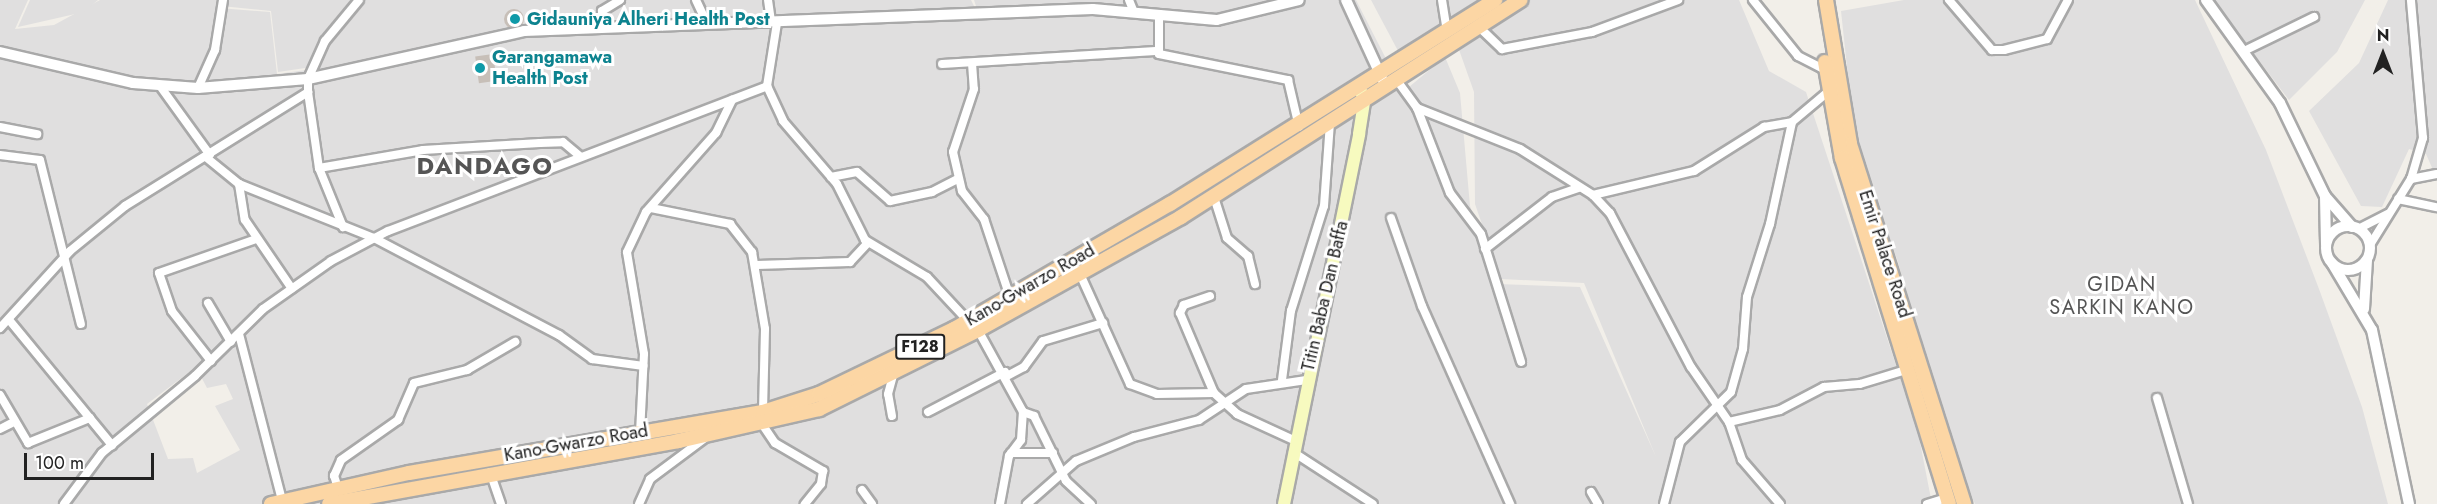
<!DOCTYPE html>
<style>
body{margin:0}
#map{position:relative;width:2437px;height:504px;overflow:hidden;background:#f2efe9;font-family:Jost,sans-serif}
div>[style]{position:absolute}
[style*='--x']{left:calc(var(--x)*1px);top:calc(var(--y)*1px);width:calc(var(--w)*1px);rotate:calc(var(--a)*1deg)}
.residential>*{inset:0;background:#e0dfdf}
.building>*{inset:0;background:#c7bfb8;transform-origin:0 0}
.round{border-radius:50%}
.roads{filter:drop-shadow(2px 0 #a9a9a9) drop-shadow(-2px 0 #a9a9a9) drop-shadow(0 2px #a9a9a9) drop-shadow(0 -2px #a9a9a9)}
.minor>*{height:8px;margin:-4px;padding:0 4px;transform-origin:4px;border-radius:4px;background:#fff}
.tertiary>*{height:10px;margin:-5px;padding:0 5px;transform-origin:5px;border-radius:5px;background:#fff}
.tertiary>.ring{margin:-5px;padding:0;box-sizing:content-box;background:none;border:10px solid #fff;border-radius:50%}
.secondary>*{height:12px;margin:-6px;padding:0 6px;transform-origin:6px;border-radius:6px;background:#f7fabf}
.primary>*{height:14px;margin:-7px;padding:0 7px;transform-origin:7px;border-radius:7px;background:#fcd6a4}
.dots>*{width:16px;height:16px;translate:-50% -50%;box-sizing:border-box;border:3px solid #fff;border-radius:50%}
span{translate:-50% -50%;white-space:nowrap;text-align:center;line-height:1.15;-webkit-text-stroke:6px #fff;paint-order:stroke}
.shield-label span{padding:2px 4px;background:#fff;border:2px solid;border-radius:4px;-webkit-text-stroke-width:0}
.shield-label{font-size:16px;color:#222;font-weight:700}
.culture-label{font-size:18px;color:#0d838f;font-weight:700}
.left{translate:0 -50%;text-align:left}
.street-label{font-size:18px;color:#222}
.neighbourhood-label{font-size:20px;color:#555;letter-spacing:1.5px}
.district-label{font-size:24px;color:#555;font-weight:700;letter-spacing:1.5px}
.north{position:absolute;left:2353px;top:24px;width:60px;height:60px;-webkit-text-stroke:4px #fff;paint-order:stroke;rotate:0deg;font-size:16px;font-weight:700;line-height:24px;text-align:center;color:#222}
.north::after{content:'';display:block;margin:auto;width:21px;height:27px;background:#222;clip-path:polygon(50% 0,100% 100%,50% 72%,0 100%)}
.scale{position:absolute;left:24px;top:453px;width:130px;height:27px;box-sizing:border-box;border:3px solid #222;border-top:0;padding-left:8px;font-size:18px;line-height:21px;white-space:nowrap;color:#222;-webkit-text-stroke:4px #fff;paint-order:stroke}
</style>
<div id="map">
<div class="residential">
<div style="clip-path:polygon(evenodd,0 0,28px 0,15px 29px,54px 25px,100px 0,219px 0,219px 8px,270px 12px,277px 74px,313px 69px,326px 32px,355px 0,971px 0,980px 18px,974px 0,1356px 0,1403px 92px,1445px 57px,1460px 93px,1470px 206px,1497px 284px,1580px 287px,1656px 457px,1584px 283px,1501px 279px,1475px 204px,1474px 92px,1457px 44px,1524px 0,1739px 0,1769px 71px,1806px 92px,1918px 432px,1932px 504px,0 504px,0 0,196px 367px,207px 388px,226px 384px,233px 399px,215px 406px,240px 450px,197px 473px,193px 458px,168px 459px,147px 404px,196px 367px)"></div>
<div style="clip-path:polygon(30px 0,98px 0,84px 12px,18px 27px)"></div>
<div style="clip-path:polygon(221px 0,353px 0,325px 31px,312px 67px,278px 72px,271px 11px,221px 6px)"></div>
<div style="clip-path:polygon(1371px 0,1495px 0,1405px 64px)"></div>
<div style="clip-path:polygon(1904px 0,2195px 0,2266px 150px,2319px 289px,2362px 407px,2388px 504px,1975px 504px,1953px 451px,1897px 259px,1856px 151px,1841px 11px)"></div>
<div style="clip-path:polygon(2213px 0,2365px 0,2337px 52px,2289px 100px)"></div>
<div style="clip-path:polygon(2388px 0,2437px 0,2437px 179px,2426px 154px,2409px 149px,2382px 207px,2361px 206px,2309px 111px,2359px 63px)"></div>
</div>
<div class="building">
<div class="round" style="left:504px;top:9px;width:20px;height:20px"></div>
<div style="left:493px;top:54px;width:27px;height:18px;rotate:82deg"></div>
</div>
<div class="roads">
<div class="minor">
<div style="--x:696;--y:0;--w:26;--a:65"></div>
<div style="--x:768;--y:0;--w:22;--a:82"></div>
<div style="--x:1129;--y:0;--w:11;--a:68"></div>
<div style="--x:1442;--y:0;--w:32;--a:81"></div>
<div style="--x:1753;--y:0;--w:72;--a:51.2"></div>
<div style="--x:1798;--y:56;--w:35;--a:27"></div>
<div style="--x:1949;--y:0;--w:66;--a:49.3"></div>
<div style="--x:1992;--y:50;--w:12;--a:0"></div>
<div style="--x:2004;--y:50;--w:44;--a:-14.3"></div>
<div style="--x:2047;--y:39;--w:44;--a:-61.7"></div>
<div style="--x:1159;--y:14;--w:40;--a:90"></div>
<div style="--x:1159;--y:54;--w:132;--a:11.4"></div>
<div style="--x:1288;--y:80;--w:48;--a:76.8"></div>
<div style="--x:777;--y:23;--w:64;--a:99"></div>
<div style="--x:767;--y:86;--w:38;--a:65"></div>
<div style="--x:783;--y:121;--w:83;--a:49.4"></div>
<div style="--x:837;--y:184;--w:63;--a:63.4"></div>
<div style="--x:865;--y:240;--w:72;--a:30.8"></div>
<div style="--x:927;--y:277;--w:60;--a:47"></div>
<div style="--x:602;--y:26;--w:15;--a:-90"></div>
<div style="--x:602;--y:11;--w:21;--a:-31"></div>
<div style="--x:1479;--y:27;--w:32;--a:44"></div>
<div style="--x:1502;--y:49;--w:92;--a:-10.7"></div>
<div style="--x:1592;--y:32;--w:92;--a:-20.4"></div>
<div style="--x:2244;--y:51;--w:78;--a:-25.9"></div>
<div style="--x:972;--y:63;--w:26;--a:86"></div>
<div style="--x:974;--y:89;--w:66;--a:108.4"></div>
<div style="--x:953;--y:152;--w:40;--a:77"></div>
<div style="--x:962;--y:191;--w:36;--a:52"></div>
<div style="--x:984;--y:219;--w:82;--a:71.6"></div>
<div style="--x:942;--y:64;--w:214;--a:-3.5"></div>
<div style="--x:1396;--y:79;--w:36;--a:54"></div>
<div style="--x:1417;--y:108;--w:91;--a:68.8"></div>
<div style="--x:1450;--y:193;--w:51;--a:52.9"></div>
<div style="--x:1481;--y:234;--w:134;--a:72.6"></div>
<div style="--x:160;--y:86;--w:85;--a:54.1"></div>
<div style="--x:198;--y:88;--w:42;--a:-65.9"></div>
<div style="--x:215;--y:50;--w:51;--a:-80.9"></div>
<div style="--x:308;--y:92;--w:77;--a:81.8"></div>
<div style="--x:319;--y:168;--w:64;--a:67.9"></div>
<div style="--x:1417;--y:108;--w:111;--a:21.7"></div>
<div style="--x:1520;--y:149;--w:86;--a:32.2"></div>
<div style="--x:1593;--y:195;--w:25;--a:47"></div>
<div style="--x:1610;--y:213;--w:174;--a:62.3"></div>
<div style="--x:1691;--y:367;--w:67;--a:55.4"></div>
<div style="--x:1729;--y:422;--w:40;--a:71.1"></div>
<div style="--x:1742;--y:460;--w:58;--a:49.2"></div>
<div style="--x:0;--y:127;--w:38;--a:11"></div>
<div style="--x:0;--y:155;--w:40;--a:7.1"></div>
<div style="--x:40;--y:160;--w:169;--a:76"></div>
<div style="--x:207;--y:158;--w:41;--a:39.1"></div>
<div style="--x:239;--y:184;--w:145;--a:21.8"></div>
<div style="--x:374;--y:238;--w:209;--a:27.7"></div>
<div style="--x:559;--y:335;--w:41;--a:36"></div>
<div style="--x:592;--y:359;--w:52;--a:7.7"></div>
<div style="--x:319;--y:168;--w:106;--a:-9.8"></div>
<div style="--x:423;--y:150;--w:117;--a:-3.4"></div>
<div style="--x:540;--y:143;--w:23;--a:-2"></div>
<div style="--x:563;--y:142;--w:23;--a:40"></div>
<div style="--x:831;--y:177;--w:26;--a:-11"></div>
<div style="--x:857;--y:172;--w:44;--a:41.3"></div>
<div style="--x:890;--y:201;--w:43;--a:-12.1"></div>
<div style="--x:932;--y:192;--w:29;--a:-27"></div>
<div style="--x:2411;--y:179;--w:26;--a:-11"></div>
<div style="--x:239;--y:184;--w:36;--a:81"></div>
<div style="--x:245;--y:220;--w:83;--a:55.7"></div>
<div style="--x:1593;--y:195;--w:104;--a:-13.4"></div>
<div style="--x:1694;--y:171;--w:83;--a:-32.2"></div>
<div style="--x:1764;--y:127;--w:28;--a:-10"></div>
<div style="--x:1214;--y:197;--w:43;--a:72.4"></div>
<div style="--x:1227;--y:238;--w:28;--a:41"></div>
<div style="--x:1248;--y:256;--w:29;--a:76"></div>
<div style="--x:2398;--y:199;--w:40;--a:12"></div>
<div style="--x:651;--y:208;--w:81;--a:11.4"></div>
<div style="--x:730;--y:224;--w:36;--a:52"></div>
<div style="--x:752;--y:252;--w:78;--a:80.4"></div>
<div style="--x:765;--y:329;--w:83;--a:91.4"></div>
<div style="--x:1391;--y:218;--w:93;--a:70.6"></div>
<div style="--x:1422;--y:306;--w:217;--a:66"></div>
<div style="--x:2358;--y:229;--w:33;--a:-27"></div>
<div style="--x:2370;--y:245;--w:78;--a:-58.2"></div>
<div style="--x:2411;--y:179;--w:43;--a:-73.7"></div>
<div style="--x:2423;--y:138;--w:139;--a:-95"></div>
<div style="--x:1485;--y:249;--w:85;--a:-37.8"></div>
<div style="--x:1552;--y:197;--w:28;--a:-19"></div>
<div style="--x:757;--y:265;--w:93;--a:-1.8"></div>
<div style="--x:850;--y:262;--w:26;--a:-47"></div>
<div style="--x:1080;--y:274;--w:121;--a:65.6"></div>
<div style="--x:1130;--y:384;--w:29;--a:20"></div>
<div style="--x:1157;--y:394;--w:57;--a:-1"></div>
<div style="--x:1210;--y:296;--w:28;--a:161"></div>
<div style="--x:1184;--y:305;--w:9;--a:117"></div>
<div style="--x:1180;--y:313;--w:87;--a:67"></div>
<div style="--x:1214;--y:393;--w:31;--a:42"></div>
<div style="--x:1237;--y:414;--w:65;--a:24.6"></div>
<div style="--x:208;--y:303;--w:45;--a:59.5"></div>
<div style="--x:10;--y:321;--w:161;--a:50.6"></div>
<div style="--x:0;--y:328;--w:104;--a:-47.7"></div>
<div style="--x:70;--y:251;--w:71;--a:-39.3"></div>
<div style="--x:125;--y:206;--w:216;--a:-31.9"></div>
<div style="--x:308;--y:92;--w:13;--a:-90"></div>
<div style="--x:308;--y:79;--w:42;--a:-65.9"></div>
<div style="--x:325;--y:41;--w:53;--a:-50.3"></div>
<div style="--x:978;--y:330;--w:94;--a:61.2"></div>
<div style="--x:1023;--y:412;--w:12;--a:20"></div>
<div style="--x:1034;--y:416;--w:72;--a:63.8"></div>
<div style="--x:1066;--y:481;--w:34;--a:43"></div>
<div style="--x:239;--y:334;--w:171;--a:75.5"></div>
<div style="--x:211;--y:361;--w:63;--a:-128"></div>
<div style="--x:172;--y:311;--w:40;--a:-108.9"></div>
<div style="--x:159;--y:273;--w:103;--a:-19.3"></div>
<div style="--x:1007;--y:376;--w:19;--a:-28"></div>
<div style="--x:1024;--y:367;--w:32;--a:-54"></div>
<div style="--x:1043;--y:341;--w:63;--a:-16.7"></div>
<div style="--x:1282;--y:380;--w:70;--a:-82.6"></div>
<div style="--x:1291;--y:311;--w:110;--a:-72.6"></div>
<div style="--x:1324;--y:206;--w:83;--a:-85.9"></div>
<div style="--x:0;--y:395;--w:56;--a:59.7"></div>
<div style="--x:28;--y:443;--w:67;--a:-22"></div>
<div style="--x:2157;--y:398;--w:110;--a:73.7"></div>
<div style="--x:928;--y:412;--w:87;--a:-27.5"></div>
<div style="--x:892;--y:416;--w:22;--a:-100"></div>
<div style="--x:888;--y:394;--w:20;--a:-75"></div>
<div style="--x:1729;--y:422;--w:52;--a:-13.2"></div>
<div style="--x:1780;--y:410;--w:50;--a:-27.6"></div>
<div style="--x:1824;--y:387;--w:36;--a:-5"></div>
<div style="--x:1860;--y:384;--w:51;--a:-17"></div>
<div style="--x:762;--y:424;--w:23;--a:56"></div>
<div style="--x:775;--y:443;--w:56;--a:30.3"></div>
<div style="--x:823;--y:471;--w:13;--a:99"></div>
<div style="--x:821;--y:484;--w:26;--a:129"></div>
<div style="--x:0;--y:429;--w:13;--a:-27"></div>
<div style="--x:640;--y:433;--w:79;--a:-87.1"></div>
<div style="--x:644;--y:354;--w:103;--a:-99.5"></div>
<div style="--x:627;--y:252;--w:44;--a:-64.6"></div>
<div style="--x:646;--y:212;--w:106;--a:-48.5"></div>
<div style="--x:716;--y:133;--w:37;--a:-64"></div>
<div style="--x:1293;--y:452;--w:95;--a:33"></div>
<div style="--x:1011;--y:453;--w:42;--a:0"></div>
<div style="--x:490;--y:472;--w:34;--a:71"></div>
<div style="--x:338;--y:488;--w:13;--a:-108"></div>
<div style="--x:334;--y:476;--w:17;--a:-66"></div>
<div style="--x:341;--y:460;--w:70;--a:-35.1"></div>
<div style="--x:398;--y:420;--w:40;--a:-66.6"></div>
<div style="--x:414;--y:383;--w:55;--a:-13.8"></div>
<div style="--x:467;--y:370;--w:56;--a:-30.3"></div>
<div style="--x:862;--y:490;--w:17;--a:54"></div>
<div style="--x:1591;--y:492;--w:14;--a:60"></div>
<div style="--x:64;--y:504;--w:64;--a:-53.3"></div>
<div style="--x:102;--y:453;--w:121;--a:-39.6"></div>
<div style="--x:195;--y:376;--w:95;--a:-44.6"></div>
<div style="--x:263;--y:309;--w:83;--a:-35.2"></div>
<div style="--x:331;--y:261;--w:64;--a:-27.8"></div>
<div style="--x:388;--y:231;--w:406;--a:-20.9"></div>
<div style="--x:639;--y:504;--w:27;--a:-66"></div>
<div style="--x:650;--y:479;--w:74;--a:-36.7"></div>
<div style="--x:1000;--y:504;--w:49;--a:-79.4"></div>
<div style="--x:1009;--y:456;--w:20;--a:-53"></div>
<div style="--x:1021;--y:440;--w:28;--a:-86"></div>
<div style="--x:1027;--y:504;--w:65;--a:-41.3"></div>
<div style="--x:1076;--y:461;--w:63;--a:-22.5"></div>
<div style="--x:1134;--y:437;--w:67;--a:-14.7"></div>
<div style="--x:1199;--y:420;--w:56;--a:-33.4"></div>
<div style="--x:1246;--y:389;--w:61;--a:-8.5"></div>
<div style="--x:1664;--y:504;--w:64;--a:-75.5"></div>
<div style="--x:1680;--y:442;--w:71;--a:-44.4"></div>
<div style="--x:1731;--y:392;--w:45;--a:-74.4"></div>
<div style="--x:1743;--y:349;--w:52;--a:-85.6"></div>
<div style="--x:1747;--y:297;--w:77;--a:-72.5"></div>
<div style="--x:1770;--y:224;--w:104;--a:-77.8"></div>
<div style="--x:1792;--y:122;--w:48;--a:-40"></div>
<div style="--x:1927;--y:504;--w:21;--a:-17"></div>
</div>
<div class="tertiary">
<div style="--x:1346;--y:0;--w:96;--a:65.3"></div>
<div style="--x:2206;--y:0;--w:127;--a:54.3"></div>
<div style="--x:2280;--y:103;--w:103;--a:64.2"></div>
<div style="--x:2325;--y:196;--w:41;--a:48.9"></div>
<div style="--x:0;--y:52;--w:137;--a:13.1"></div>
<div style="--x:133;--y:83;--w:65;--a:4.4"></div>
<div style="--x:198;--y:88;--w:110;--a:-4.7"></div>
<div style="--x:308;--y:79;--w:221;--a:-12.5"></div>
<div style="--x:524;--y:31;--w:569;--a:-2.21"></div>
<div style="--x:1093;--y:9;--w:124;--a:5.1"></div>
<div style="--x:1217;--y:20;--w:84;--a:-13.7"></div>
<div style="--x:2325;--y:196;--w:48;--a:88.8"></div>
<div class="ring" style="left:2326px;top:226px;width:34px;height:34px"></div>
<div style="--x:2332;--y:263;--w:78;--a:59.2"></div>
<div style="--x:2372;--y:330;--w:178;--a:78"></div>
<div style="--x:2364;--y:309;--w:49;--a:-86.5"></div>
</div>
<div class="secondary">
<div style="--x:1284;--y:504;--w:378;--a:-78.5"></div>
<div style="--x:1359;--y:134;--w:33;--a:-81"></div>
<div style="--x:1364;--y:101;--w:14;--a:-107"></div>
</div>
<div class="primary">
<div style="--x:1826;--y:0;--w:146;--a:80.5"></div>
<div style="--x:1850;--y:144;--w:378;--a:72.4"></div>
<div style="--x:1825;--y:62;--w:97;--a:80"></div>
<div style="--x:1842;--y:158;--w:362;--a:72.8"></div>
<div style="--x:271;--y:504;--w:141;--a:-12.7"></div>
<div style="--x:409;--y:473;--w:359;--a:-9.8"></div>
<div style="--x:763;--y:412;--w:59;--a:-17.8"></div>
<div style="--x:819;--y:394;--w:150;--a:-25.7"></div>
<div style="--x:954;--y:329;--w:250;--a:-30.1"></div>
<div style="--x:1170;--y:204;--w:384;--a:-32.1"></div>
<div style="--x:329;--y:504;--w:355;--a:-10.2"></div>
<div style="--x:678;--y:441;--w:145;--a:-12.8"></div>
<div style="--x:819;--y:409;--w:178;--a:-26.4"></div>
<div style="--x:978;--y:330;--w:232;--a:-29.1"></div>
<div style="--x:1181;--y:217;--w:403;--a:-32.6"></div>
</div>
</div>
<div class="dots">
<div style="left:515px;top:19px;background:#0f9aa8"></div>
<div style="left:480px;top:68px;background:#0f9aa8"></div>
</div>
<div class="shield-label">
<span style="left:920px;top:347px">F128</span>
</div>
<div class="culture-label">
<span class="left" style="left:527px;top:19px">Gidauniya Alheri Health Post</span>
<span class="left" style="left:492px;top:68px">Garangamawa<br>Health Post</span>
</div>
<div class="street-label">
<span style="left:1885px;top:254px;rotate:72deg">Emir Palace Road</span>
<span style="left:1030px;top:285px;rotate:-30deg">Kano-Gwarzo Road</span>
<span style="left:1325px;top:296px;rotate:-77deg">Titin Baba Dan Baffa</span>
<span style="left:576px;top:443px;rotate:-10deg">Kano-Gwarzo Road</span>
</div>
<div class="neighbourhood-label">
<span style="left:2122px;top:296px">GIDAN<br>SARKIN KANO</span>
</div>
<div class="district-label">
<span style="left:485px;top:166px">DANDAGO</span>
</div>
<div class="north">N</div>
<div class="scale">100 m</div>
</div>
